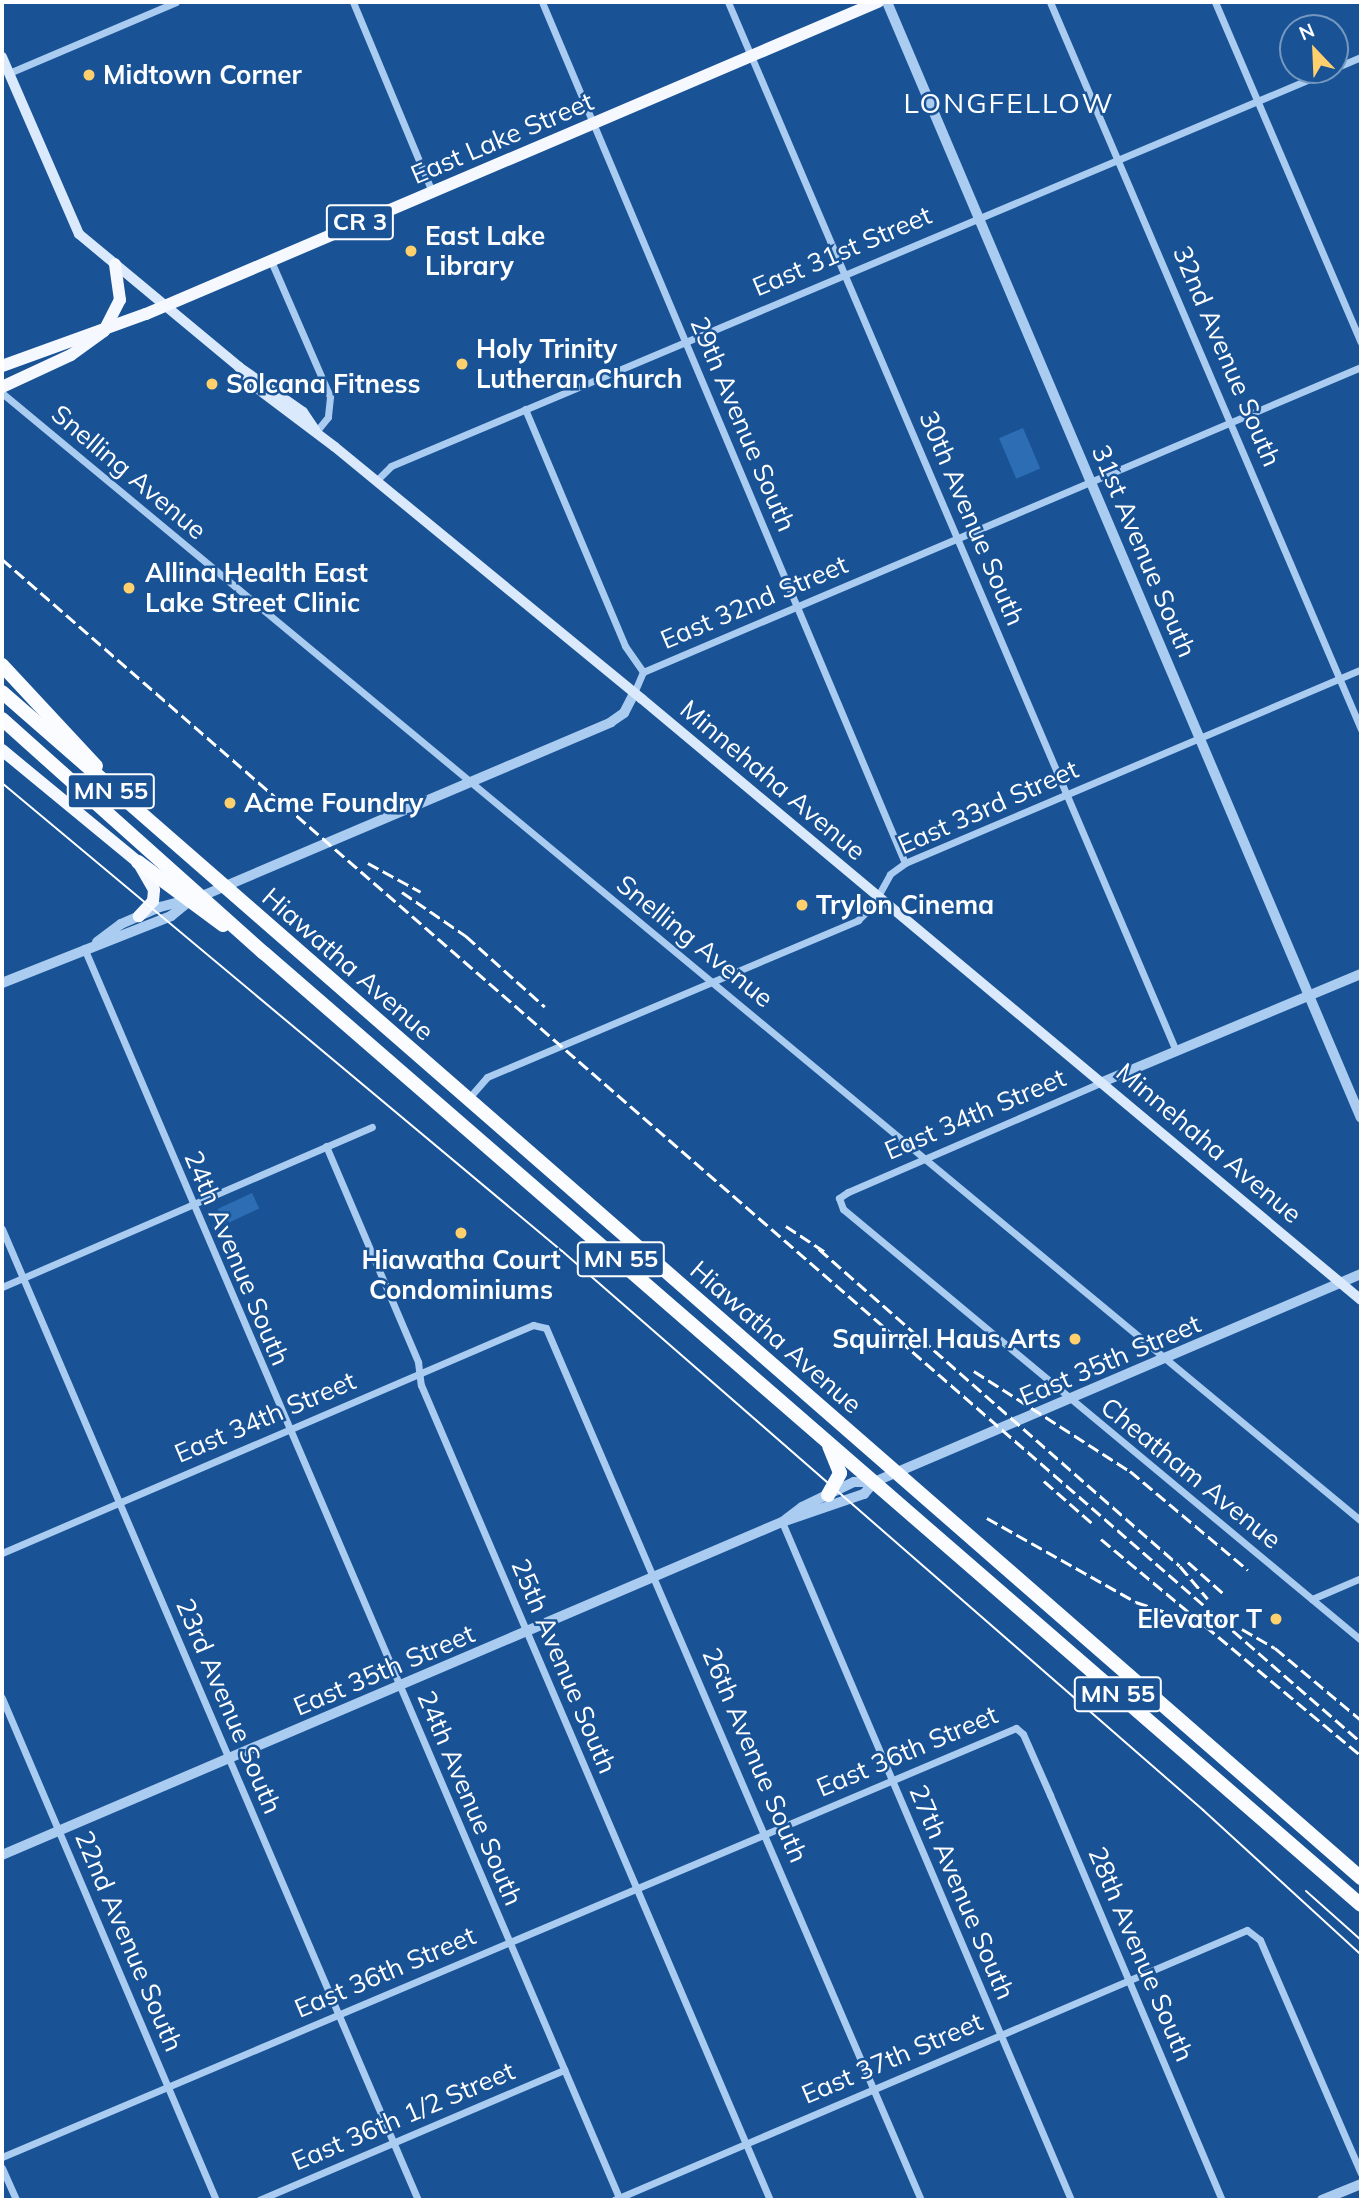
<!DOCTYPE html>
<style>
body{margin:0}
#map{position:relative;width:1363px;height:2202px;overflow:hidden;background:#195396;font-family:Mulish,sans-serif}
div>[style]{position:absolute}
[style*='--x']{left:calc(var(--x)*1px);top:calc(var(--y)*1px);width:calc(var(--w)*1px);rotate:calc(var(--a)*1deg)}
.green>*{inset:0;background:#2c6db4;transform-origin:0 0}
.minor>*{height:7px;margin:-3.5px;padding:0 3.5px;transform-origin:3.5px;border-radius:3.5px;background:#abccf1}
.tertiary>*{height:10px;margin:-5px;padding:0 5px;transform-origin:5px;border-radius:5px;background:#abccf1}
.secondary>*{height:10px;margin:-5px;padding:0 5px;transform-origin:5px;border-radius:5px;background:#dae9fb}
.primary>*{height:12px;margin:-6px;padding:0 6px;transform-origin:6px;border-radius:6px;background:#f5f9ff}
.trunk>*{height:14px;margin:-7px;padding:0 7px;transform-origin:7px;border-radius:7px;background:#fafcff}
.tram>*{height:2px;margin:-1px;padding:0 1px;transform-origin:1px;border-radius:1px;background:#fff}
.rail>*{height:2.5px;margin-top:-1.25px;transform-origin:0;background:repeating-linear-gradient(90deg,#fff 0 12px,transparent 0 17px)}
.dots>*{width:19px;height:19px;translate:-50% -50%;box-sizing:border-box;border:4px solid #195396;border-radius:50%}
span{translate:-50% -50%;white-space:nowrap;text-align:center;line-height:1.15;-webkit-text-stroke:5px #195396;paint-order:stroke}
.shield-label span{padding:2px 5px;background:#195396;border:2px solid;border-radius:5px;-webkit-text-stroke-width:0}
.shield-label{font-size:24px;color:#fff;font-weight:700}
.poi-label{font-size:26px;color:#fff;font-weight:700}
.left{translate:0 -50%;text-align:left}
.right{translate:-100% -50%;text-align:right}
.street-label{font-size:26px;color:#fff}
.neighbourhood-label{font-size:28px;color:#fff;letter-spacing:2px}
.frame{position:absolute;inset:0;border:4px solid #fff;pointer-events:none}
.north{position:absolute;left:1279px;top:14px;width:70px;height:70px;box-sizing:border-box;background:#195396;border:2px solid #7598c0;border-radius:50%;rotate:337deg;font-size:19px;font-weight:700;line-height:28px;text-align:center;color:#fff}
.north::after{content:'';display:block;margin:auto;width:24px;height:32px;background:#ffd06b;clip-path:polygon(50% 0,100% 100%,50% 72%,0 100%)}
</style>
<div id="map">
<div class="green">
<div style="left:1023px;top:428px;width:44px;height:26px;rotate:67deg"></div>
<div style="left:252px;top:1193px;width:17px;height:38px;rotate:65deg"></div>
</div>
<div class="minor">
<div style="--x:353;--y:2;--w:206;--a:67.4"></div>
<div style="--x:542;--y:2;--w:934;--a:67.14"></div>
<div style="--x:728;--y:2;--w:1141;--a:66.87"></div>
<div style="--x:1050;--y:2;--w:791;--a:66.84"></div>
<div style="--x:1215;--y:2;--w:370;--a:66.8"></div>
<div style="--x:1335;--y:68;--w:28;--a:-23"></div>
<div style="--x:9;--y:73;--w:181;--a:-23"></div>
<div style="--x:271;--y:261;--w:148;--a:66.5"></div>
<div style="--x:330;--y:397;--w:20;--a:96"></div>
<div style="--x:328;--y:417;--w:19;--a:129"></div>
<div style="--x:2;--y:393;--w:1766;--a:39.69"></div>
<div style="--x:525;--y:409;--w:257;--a:67.1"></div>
<div style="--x:625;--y:646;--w:32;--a:55"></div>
<div style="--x:376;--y:481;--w:21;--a:-45"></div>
<div style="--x:391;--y:466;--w:1020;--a:-22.84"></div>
<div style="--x:634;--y:693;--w:23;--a:-67"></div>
<div style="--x:643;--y:672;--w:780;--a:-23.02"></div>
<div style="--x:84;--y:948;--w:1362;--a:66.82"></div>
<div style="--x:1100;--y:1083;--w:275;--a:156.6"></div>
<div style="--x:848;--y:1192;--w:11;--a:146"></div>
<div style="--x:839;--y:1198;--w:12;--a:70"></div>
<div style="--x:843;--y:1209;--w:674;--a:39.76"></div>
<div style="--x:468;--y:1099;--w:29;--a:-49"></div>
<div style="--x:487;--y:1077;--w:403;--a:-22.9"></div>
<div style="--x:858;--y:920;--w:21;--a:-45"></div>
<div style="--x:873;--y:905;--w:35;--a:-61"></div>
<div style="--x:890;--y:874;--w:19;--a:-36"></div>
<div style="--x:905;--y:863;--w:496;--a:-23"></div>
<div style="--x:326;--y:1146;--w:235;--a:66.9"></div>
<div style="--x:418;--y:1362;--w:23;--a:83"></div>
<div style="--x:421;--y:1385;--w:887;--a:66.82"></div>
<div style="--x:2;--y:1229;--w:1056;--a:66.81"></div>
<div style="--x:2;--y:1287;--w:403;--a:-23.4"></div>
<div style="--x:782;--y:1522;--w:737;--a:66.91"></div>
<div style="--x:2;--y:1553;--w:578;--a:-23.24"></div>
<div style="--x:533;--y:1325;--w:13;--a:13"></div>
<div style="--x:546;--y:1328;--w:949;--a:66.73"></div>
<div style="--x:1312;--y:1599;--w:53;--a:-23.2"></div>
<div style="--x:2;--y:1698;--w:546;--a:66.91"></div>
<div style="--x:2;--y:2157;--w:1101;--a:-22.93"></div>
<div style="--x:1016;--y:1728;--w:9;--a:41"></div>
<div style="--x:1023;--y:1734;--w:67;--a:66.1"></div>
<div style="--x:1050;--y:1795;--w:440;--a:67"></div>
<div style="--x:2;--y:2168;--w:35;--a:66"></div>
<div style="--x:259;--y:2200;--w:332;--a:-23.1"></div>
<div style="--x:614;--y:2200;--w:688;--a:-23.1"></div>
<div style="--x:1247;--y:1930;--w:16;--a:38"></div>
<div style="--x:1260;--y:1940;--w:254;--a:66.6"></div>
</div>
<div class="tertiary">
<div style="--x:887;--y:2;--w:1212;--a:66.99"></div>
<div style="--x:97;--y:942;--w:30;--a:-37"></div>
<div style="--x:121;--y:924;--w:43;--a:-23.6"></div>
<div style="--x:160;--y:907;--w:43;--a:-14.7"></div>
<div style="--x:202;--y:896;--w:444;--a:-23"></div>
<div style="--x:611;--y:722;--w:16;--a:-35"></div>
<div style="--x:624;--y:713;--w:22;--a:-63"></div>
<div style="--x:2;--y:983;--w:182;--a:-21.6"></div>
<div style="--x:171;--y:916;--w:22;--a:-39"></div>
<div style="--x:1100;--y:1083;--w:283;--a:-22.7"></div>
<div style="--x:785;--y:1520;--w:21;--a:-37"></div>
<div style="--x:802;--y:1507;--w:58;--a:-25.7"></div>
<div style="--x:854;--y:1482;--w:20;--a:0"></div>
<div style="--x:874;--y:1482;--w:530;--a:-23.13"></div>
<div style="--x:2;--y:1855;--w:848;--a:-23.12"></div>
<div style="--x:782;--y:1522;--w:87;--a:-18.9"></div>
<div style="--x:864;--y:1494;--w:16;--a:-50"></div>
<div style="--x:1322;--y:2200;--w:42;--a:-22.3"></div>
</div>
<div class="secondary">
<div style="--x:2;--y:57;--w:193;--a:66.5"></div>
<div style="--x:79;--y:234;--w:208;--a:39.7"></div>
<div style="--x:239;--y:367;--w:78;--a:35.1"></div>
<div style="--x:303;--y:412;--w:22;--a:56"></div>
<div style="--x:239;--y:367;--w:24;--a:52"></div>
<div style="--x:254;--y:386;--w:101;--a:37"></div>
<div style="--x:335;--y:447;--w:397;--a:39.4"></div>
<div style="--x:642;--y:699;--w:937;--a:39.89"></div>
</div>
<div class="primary">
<div style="--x:2;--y:366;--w:153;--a:-19.9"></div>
<div style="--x:146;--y:314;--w:796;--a:-23.09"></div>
<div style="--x:2;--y:387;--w:76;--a:-24.9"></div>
<div style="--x:71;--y:355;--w:41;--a:-36"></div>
<div style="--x:104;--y:331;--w:35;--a:-63"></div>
<div style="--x:120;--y:300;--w:36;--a:-98"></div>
<div style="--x:2;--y:750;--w:176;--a:39.5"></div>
<div style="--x:138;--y:862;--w:32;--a:60"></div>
<div style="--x:154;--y:890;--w:11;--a:95"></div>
<div style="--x:153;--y:901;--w:21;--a:133"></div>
</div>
<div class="trunk">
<div style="--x:2;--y:665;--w:138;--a:47.1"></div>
<div style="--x:2;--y:692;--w:1804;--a:41.11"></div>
<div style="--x:2;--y:719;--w:351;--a:41.8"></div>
<div style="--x:264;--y:953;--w:1452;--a:40.95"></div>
<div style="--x:138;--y:862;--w:106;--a:36.5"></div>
<div style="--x:828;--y:1495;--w:25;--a:-61"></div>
<div style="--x:840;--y:1473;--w:29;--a:-112"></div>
</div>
<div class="tram">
<div style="--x:2;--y:783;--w:730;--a:39.89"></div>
<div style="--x:562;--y:1251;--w:851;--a:41.09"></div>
<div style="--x:1203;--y:1810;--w:214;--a:42.5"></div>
<div style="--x:1306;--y:1891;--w:74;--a:41.7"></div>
</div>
<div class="rail">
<div style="--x:2;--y:559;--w:1802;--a:41.04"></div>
<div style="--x:368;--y:863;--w:60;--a:28.7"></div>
<div style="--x:402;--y:892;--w:78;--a:34.5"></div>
<div style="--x:466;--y:936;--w:106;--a:41.9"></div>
<div style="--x:786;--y:1226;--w:49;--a:33.4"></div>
<div style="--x:819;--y:1249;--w:480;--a:41.3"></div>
<div style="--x:1180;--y:1566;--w:43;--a:49.7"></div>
<div style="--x:974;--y:1371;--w:185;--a:32.7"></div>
<div style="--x:1130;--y:1471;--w:154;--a:40"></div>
<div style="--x:1044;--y:1481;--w:64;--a:41.2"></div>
<div style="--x:987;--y:1518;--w:171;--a:29.4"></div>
<div style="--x:1136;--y:1602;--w:59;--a:18.7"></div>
<div style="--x:1101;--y:1539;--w:339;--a:39.8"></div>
<div style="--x:1188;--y:1562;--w:50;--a:41.7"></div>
<div style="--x:1242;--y:1629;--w:38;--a:30"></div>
<div style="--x:1275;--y:1648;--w:112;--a:39.9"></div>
</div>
<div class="dots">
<div style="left:89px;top:75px;background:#ffd06b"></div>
<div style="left:411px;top:251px;background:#ffd06b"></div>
<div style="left:462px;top:364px;background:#ffd06b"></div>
<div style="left:212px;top:384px;background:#ffd06b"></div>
<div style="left:129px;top:588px;background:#ffd06b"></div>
<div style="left:230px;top:803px;background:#ffd06b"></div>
<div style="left:802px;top:905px;background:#ffd06b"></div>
<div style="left:461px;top:1233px;background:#ffd06b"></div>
<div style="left:1075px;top:1339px;background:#ffd06b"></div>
<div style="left:1276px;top:1619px;background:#ffd06b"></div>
</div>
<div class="shield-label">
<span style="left:360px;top:222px">CR 3</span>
<span style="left:111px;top:791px">MN 55</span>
<span style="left:621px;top:1259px">MN 55</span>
<span style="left:1118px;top:1694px">MN 55</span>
</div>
<div class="poi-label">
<span class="left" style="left:103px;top:75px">Midtown Corner</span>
<span class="left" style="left:425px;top:251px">East Lake<br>Library</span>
<span class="left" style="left:476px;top:364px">Holy Trinity<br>Lutheran Church</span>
<span class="left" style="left:226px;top:384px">Solcana Fitness</span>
<span class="left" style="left:145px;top:588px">Allina Health East<br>Lake Street Clinic</span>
<span class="left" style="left:244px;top:803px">Acme Foundry</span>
<span class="left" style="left:816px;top:905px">Trylon Cinema</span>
<span style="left:461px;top:1275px">Hiawatha Court<br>Condominiums</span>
<span class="right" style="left:1061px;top:1339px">Squirrel Haus Arts</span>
<span class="right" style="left:1262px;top:1619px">Elevator T</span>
</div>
<div class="street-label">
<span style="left:502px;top:138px;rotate:-23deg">East Lake Street</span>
<span style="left:842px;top:251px;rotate:-23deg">East 31st Street</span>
<span style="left:1227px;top:356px;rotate:67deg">32nd Avenue South</span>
<span style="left:743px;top:424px;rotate:67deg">29th Avenue South</span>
<span style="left:129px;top:472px;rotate:40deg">Snelling Avenue</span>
<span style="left:972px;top:518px;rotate:67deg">30th Avenue South</span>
<span style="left:1144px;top:551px;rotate:67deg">31st Avenue South</span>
<span style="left:754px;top:602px;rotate:-23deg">East 32nd Street</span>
<span style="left:773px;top:780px;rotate:40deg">Minnehaha Avenue</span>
<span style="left:988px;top:807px;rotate:-24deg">East 33rd Street</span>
<span style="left:695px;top:941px;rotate:39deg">Snelling Avenue</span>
<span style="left:348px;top:964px;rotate:41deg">Hiawatha Avenue</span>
<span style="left:975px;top:1114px;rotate:-23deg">East 34th Street</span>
<span style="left:1209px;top:1143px;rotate:40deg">Minnehaha Avenue</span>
<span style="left:237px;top:1258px;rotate:67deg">24th Avenue South</span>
<span style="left:776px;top:1337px;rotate:41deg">Hiawatha Avenue</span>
<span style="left:1110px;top:1360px;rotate:-23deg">East 35th Street</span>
<span style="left:265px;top:1417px;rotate:-23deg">East 34th Street</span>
<span style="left:1191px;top:1473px;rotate:39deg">Cheatham Avenue</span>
<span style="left:564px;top:1666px;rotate:67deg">25th Avenue South</span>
<span style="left:384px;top:1670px;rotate:-23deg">East 35th Street</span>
<span style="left:229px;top:1706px;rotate:67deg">23rd Avenue South</span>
<span style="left:907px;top:1751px;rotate:-23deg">East 36th Street</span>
<span style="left:755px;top:1755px;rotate:67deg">26th Avenue South</span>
<span style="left:470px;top:1798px;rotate:67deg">24th Avenue South</span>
<span style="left:962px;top:1892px;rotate:67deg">27th Avenue South</span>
<span style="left:129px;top:1941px;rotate:67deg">22nd Avenue South</span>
<span style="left:1141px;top:1954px;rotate:67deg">28th Avenue South</span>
<span style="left:385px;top:1972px;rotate:-23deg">East 36th Street</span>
<span style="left:892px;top:2058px;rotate:-23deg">East 37th Street</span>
<span style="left:403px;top:2116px;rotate:-23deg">East 36th 1/2 Street</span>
</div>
<div class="neighbourhood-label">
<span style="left:1009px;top:103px">LONGFELLOW</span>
</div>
<div class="frame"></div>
<div class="north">N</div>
</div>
